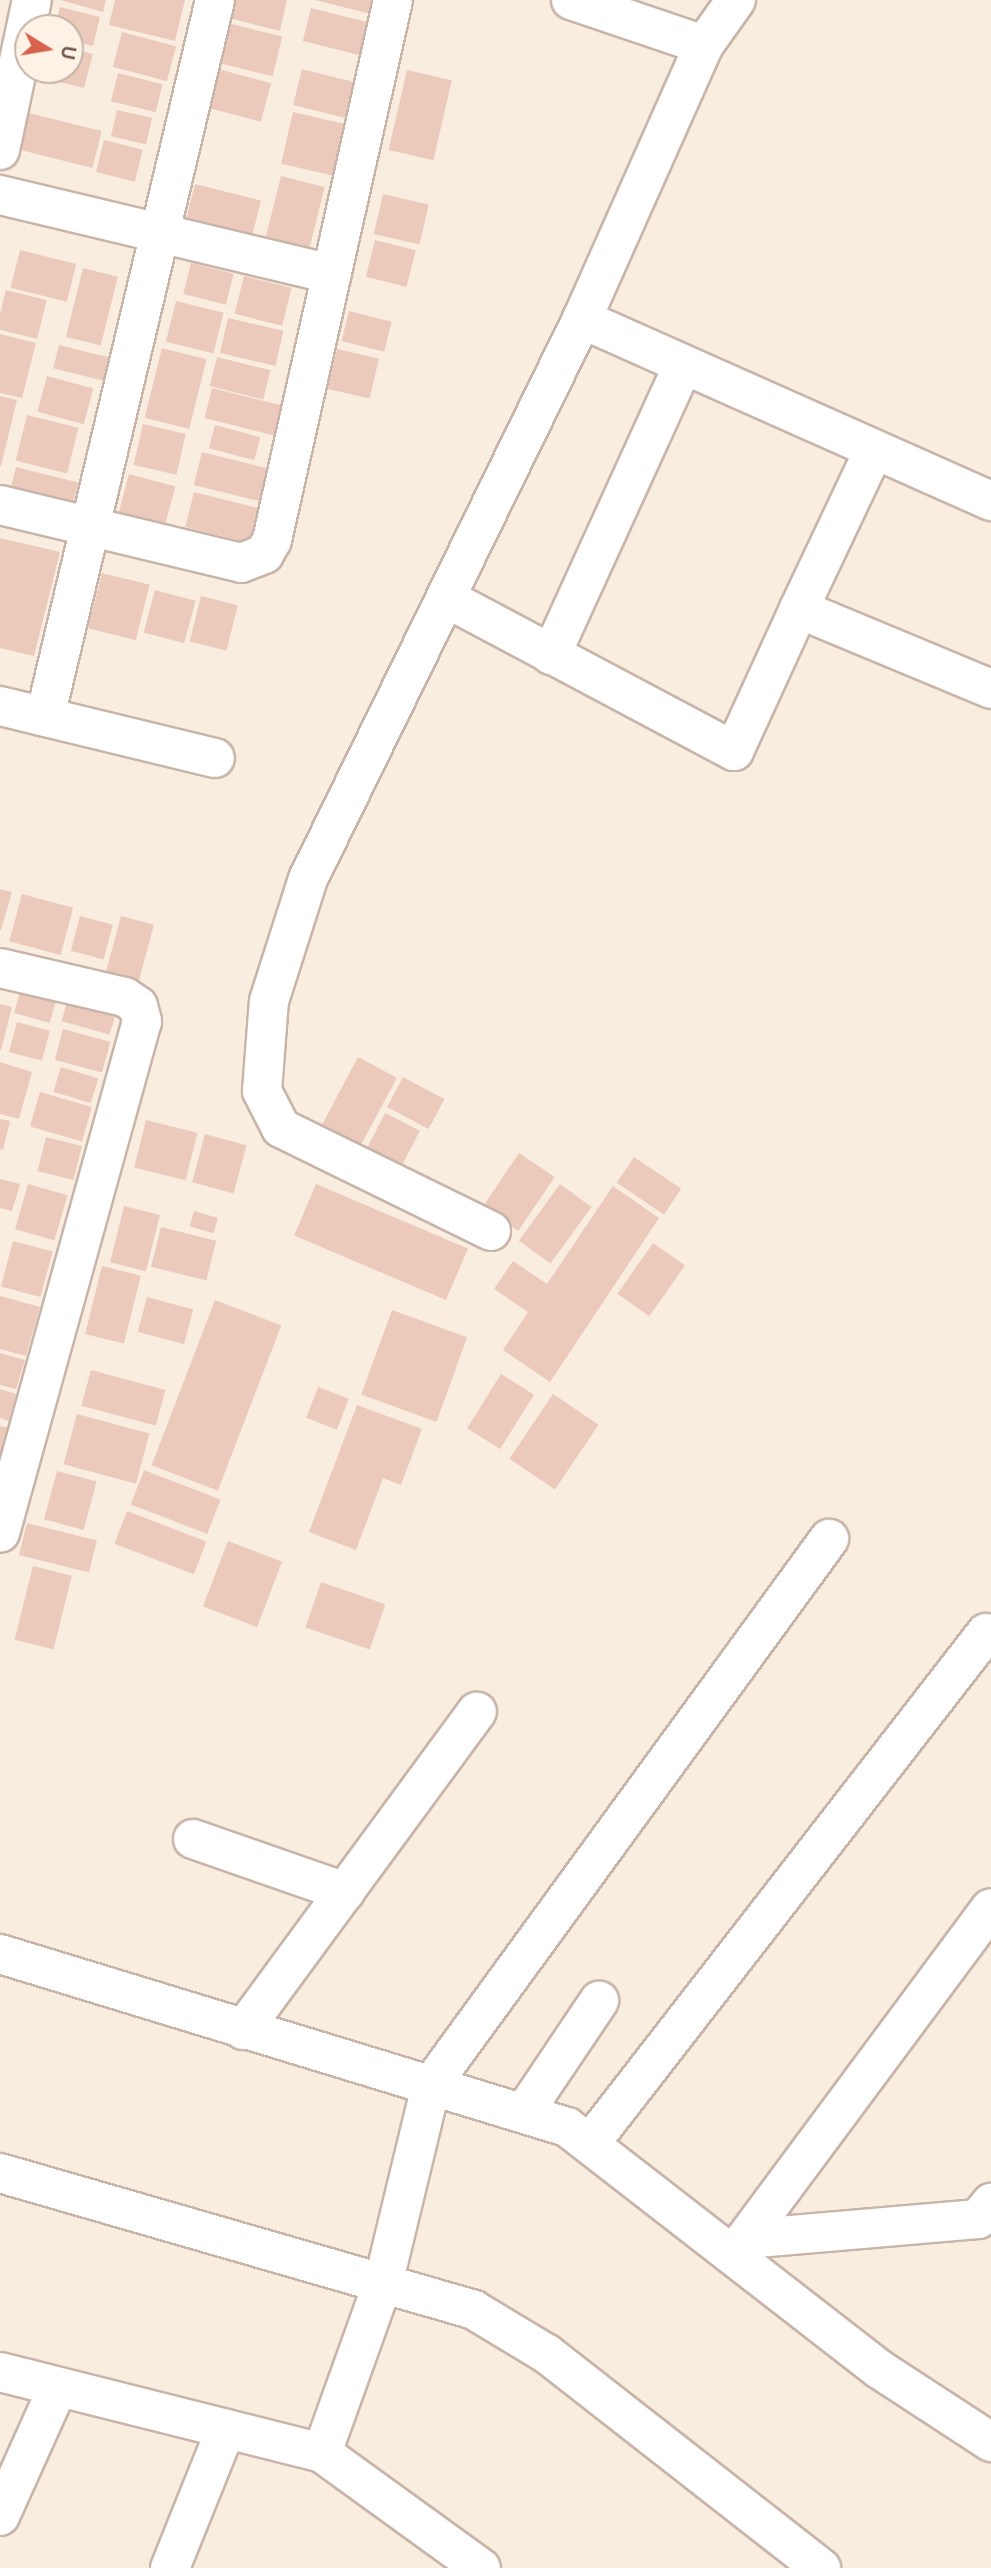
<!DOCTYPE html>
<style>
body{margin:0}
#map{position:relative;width:991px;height:2568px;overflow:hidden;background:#f9ede0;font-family:Figtree,sans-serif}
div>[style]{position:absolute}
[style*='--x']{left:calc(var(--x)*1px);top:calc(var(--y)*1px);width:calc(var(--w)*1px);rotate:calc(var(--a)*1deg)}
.building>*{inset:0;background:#eccabb;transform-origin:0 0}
.roads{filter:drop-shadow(2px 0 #c8b4a9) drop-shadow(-2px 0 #c8b4a9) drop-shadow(0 2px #c8b4a9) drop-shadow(0 -2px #c8b4a9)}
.street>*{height:38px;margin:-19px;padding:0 19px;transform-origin:19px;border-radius:19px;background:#fff}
span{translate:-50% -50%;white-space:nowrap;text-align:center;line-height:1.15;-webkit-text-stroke:5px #fdf2e6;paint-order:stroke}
.north{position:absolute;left:14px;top:14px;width:70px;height:70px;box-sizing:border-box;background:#fdf2e6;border:2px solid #c4b3a8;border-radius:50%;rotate:101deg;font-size:19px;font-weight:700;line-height:28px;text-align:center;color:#6e544a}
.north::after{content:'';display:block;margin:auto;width:24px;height:32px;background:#d9624f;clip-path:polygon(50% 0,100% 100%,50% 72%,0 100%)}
</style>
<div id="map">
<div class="building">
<div style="clip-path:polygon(60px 0,106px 0,103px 12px)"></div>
<div style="clip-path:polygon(115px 0,185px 0,175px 41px,109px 25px)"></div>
<div style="clip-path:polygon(229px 0,287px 0,280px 31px,225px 17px)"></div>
<div style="clip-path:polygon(315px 0,387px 0,382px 17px)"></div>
<div style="clip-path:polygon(60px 7px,100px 17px,93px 46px,70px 41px,70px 28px,55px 28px)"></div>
<div style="left:311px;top:8px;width:69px;height:34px;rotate:14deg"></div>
<div style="left:228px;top:23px;width:56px;height:41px;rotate:14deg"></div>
<div style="left:122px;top:32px;width:56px;height:36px;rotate:15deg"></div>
<div style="clip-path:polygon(70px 48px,93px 54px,84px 88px,34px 76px,35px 70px,70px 70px)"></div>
<div style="left:218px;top:69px;width:55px;height:40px;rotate:15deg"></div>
<div style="left:302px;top:69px;width:66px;height:37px;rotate:14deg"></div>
<div style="left:407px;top:70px;width:46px;height:82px;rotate:13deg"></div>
<div style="left:118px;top:73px;width:46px;height:29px;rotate:14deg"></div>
<div style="left:117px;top:110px;width:36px;height:27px;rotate:13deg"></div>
<div style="left:25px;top:112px;width:79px;height:38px;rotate:14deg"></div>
<div style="left:293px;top:112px;width:63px;height:53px;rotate:13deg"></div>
<div style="left:104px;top:140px;width:40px;height:33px;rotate:14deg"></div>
<div style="left:281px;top:176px;width:45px;height:66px;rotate:14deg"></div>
<div style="left:195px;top:184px;width:68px;height:39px;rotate:14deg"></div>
<div style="left:383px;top:194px;width:47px;height:41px;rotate:13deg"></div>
<div style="left:375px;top:240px;width:42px;height:38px;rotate:14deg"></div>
<div style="left:20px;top:250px;width:58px;height:39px;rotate:14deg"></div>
<div style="left:191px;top:263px;width:44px;height:32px;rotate:14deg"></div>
<div style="left:83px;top:268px;width:36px;height:71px;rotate:14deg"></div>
<div style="left:244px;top:276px;width:49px;height:39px;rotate:14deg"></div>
<div style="left:6px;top:290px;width:42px;height:40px;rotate:14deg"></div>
<div style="left:176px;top:301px;width:49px;height:42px;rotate:14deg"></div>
<div style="left:349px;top:311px;width:44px;height:31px;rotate:14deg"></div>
<div style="left:228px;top:318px;width:57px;height:36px;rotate:13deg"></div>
<div style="clip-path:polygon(0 334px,36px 343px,22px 398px,0 393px)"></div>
<div style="left:59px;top:345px;width:61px;height:24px;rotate:14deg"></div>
<div style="left:162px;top:348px;width:46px;height:72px;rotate:14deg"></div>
<div style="left:337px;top:349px;width:43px;height:41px;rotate:13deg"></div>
<div style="left:217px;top:357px;width:55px;height:30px;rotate:14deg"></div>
<div style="left:47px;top:376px;width:48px;height:37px;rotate:15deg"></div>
<div style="left:212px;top:388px;width:81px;height:31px;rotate:14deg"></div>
<div style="clip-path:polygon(0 396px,17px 400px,1px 466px,0 466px)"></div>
<div style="left:27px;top:415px;width:53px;height:47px;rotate:14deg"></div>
<div style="left:143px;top:424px;width:44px;height:42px;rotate:13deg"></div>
<div style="left:215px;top:425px;width:47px;height:24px;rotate:15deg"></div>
<div style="left:202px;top:452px;width:67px;height:34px;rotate:14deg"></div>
<div style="left:16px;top:467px;width:64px;height:32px;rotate:14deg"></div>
<div style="left:129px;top:474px;width:48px;height:50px;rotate:15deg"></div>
<div style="left:194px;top:492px;width:66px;height:36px;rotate:14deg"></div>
<div style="clip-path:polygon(0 538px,60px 552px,34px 656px,0 648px)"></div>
<div style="left:102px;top:573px;width:49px;height:57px;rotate:14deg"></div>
<div style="left:155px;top:590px;width:42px;height:44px;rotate:15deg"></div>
<div style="left:201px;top:596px;width:38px;height:47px;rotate:14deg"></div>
<div style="clip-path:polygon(0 889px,12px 892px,1px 930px,0 930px)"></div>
<div style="left:22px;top:894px;width:53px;height:49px;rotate:15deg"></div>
<div style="left:80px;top:916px;width:34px;height:36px;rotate:15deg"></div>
<div style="left:121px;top:916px;width:34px;height:63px;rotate:15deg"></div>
<div style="left:22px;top:985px;width:37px;height:29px;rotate:16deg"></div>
<div style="left:69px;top:995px;width:50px;height:27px;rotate:16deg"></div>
<div style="clip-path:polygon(0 1004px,12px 1007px,1px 1050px,0 1050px)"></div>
<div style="left:17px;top:1022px;width:34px;height:31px;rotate:15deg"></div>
<div style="left:63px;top:1029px;width:49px;height:32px;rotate:15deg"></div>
<div style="left:358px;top:1057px;width:44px;height:88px;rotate:28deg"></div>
<div style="clip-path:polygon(0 1062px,32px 1072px,19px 1119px,0 1114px)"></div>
<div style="left:61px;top:1067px;width:39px;height:26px;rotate:17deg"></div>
<div style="left:403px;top:1077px;width:47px;height:34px;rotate:28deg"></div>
<div style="left:40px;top:1092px;width:54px;height:36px;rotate:16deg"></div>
<div style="left:385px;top:1113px;width:39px;height:40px;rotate:27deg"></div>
<div style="clip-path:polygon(0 1119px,10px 1121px,3px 1150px,0 1149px)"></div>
<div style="left:146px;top:1120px;width:53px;height:49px;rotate:14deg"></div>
<div style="left:205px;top:1134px;width:43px;height:50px;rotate:15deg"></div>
<div style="left:46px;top:1137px;width:37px;height:35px;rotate:14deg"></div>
<div style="left:519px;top:1153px;width:43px;height:65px;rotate:34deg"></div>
<div style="left:634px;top:1157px;width:57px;height:31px;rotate:34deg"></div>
<div style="clip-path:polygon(0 1179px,20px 1184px,12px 1211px,0 1208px)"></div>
<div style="left:28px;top:1184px;width:41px;height:47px;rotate:16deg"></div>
<div style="left:316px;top:1184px;width:165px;height:56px;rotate:23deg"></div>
<div style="left:560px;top:1184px;width:39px;height:70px;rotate:36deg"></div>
<div style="clip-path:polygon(613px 1186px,659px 1218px,550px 1382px,503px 1350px,528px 1312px,494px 1289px,513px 1261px,547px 1284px)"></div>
<div style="left:124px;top:1206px;width:37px;height:58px;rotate:14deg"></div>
<div style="left:194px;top:1211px;width:25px;height:16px;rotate:16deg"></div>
<div style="left:161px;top:1227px;width:57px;height:41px;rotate:14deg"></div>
<div style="left:13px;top:1241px;width:41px;height:47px;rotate:15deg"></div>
<div style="left:653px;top:1243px;width:39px;height:62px;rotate:35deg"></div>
<div style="left:102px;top:1266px;width:40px;height:70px;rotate:14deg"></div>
<div style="clip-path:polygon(0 1296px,40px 1307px,26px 1356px,0 1349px)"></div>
<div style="left:147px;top:1297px;width:48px;height:36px;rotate:15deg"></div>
<div style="left:215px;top:1300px;width:71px;height:177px;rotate:21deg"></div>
<div style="left:392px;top:1310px;width:80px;height:90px;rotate:20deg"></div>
<div style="clip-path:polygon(0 1353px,25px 1360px,16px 1389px,0 1385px)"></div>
<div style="left:91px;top:1370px;width:77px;height:37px;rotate:15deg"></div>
<div style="left:501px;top:1374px;width:39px;height:64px;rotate:32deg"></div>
<div style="left:318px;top:1387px;width:33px;height:33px;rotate:21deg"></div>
<div style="clip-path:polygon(0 1389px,16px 1394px,9px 1421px,0 1418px)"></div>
<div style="left:553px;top:1394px;width:55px;height:78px;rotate:34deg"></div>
<div style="clip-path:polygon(357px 1405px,422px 1429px,401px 1485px,383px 1478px,356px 1550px,309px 1532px)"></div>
<div style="left:77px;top:1414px;width:75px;height:52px;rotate:15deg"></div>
<div style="clip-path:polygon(0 1426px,10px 1428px,1px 1461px,0 1461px)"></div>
<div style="left:144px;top:1470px;width:82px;height:37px;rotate:21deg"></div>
<div style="left:57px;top:1471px;width:41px;height:50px;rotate:15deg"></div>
<div style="left:127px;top:1511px;width:85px;height:35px;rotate:21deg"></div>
<div style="left:27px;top:1523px;width:72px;height:33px;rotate:14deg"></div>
<div style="left:228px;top:1541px;width:58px;height:70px;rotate:21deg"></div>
<div style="left:33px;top:1566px;width:40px;height:76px;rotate:14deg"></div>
<div style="left:321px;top:1582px;width:68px;height:48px;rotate:19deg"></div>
</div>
<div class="roads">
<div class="street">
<div style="--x:571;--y:0;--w:140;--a:18.7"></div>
<div style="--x:0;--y:150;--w:153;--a:-78"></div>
<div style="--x:0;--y:195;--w:341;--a:13.4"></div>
<div style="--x:582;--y:319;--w:448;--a:24"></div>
<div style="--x:874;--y:450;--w:176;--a:115.3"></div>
<div style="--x:799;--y:609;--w:208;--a:22.6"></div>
<div style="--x:0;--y:505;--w:248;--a:13.5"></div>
<div style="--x:241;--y:563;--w:25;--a:-21"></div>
<div style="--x:264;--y:554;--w:16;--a:-60"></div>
<div style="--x:272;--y:540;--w:553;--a:-77.37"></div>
<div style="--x:448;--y:599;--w:324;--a:28"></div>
<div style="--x:734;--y:751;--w:156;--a:-65.4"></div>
<div style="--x:551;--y:655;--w:315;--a:-65.5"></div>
<div style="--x:0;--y:706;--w:221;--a:13.6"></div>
<div style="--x:45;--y:717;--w:737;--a:-76.66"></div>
<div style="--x:0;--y:968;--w:128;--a:13.1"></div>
<div style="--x:125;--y:997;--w:16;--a:35"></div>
<div style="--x:138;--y:1006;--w:16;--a:75"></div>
<div style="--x:142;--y:1021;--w:531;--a:105.5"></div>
<div style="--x:491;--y:1231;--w:234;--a:-153.9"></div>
<div style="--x:281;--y:1128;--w:42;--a:-117.2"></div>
<div style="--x:262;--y:1091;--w:90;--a:-85.6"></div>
<div style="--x:269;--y:1001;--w:128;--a:-72.3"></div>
<div style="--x:308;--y:879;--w:623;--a:-63.93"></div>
<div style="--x:582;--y:319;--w:300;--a:-66"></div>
<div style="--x:704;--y:45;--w:55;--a:-54.6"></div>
<div style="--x:193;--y:1839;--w:161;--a:19.2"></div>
<div style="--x:0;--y:1954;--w:593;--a:16.97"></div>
<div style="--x:567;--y:2127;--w:395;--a:37.8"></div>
<div style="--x:879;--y:2369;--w:134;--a:33.1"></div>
<div style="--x:243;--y:2030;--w:395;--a:-53.7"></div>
<div style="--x:525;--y:2111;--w:133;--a:-56.1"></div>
<div style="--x:592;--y:2141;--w:643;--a:-52.2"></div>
<div style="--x:0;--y:2173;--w:493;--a:16.1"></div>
<div style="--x:474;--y:2310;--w:85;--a:31.1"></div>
<div style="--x:547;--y:2354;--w:348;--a:38"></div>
<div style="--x:745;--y:2239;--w:234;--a:-4.9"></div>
<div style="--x:978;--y:2219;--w:21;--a:-51"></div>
<div style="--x:733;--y:2255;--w:432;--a:-53.4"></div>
<div style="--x:0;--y:2372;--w:332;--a:14.1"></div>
<div style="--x:322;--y:2453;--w:196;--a:35.9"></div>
<div style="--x:322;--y:2453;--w:184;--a:-70.3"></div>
<div style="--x:384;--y:2280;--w:201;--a:-76.4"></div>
<div style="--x:431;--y:2085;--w:676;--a:-53.91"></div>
<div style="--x:0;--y:2516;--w:141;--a:-65.8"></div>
<div style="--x:170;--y:2568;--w:150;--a:-68.1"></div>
</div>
</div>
<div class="north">U</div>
</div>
